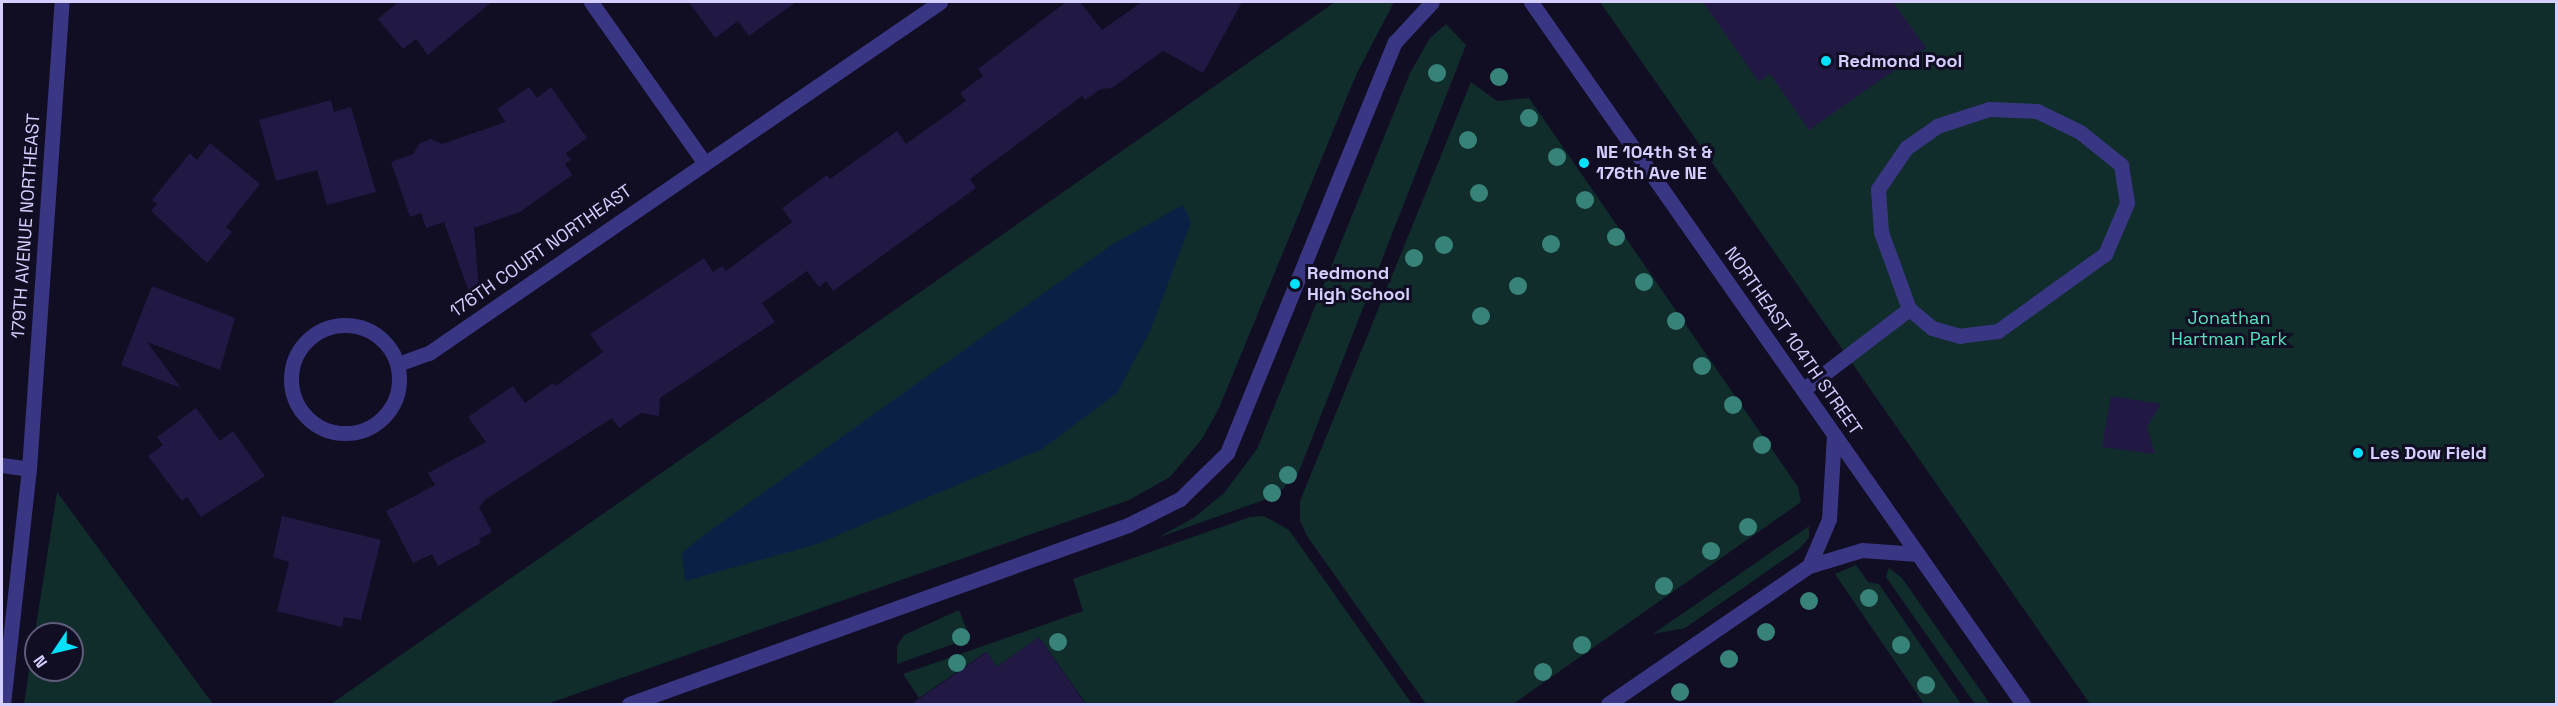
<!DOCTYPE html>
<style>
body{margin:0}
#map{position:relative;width:2558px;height:706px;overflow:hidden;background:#110d23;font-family:"Space Grotesk",sans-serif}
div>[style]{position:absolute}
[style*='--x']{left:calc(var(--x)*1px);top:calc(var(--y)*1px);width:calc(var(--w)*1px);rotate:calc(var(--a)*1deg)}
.green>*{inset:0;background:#102d2c}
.water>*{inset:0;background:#0a2045}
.building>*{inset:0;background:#211844}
.service>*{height:15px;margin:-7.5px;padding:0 7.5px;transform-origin:7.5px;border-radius:7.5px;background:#393684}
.minor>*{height:15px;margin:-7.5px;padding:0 7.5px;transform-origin:7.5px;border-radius:7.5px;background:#393684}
.minor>.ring{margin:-7.5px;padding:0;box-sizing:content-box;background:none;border:15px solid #393684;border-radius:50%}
.tertiary>*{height:15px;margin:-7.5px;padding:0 7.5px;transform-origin:7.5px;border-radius:7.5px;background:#393684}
.trees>*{width:18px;height:18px;margin:-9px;border-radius:50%;background:#388379}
.dots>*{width:16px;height:16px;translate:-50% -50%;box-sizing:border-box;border:3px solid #110d23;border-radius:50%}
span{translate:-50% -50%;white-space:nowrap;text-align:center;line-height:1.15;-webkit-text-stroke:6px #110d23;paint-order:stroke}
.poi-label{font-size:18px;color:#d4cfff;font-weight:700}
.left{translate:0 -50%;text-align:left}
.street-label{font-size:18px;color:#d4cfff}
.park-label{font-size:18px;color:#57e3c0}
.frame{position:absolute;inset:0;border:3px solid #d4cfff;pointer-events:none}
.north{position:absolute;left:24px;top:622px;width:60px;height:60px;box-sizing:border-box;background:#110d23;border:2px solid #5f5b7b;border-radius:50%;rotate:235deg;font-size:16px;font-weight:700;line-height:24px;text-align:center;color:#d4cfff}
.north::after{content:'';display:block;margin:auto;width:21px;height:27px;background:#00e1fa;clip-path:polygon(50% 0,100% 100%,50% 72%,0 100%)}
</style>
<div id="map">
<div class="green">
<div style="clip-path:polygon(1335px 2px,1394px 2px,1356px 75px,1219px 408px,1202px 439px,1170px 477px,1129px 500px,547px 704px,331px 704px)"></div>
<div style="clip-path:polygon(1600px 2px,2556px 2px,2556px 704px,2090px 704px)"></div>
<div style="clip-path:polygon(1446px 24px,1466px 45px,1298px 474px,1275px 496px,1157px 538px,1195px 517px,1224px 493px,1257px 449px,1410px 73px,1430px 38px)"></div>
<div style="clip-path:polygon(1471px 82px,1497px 101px,1529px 98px,1798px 487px,1801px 502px,1513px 704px,1426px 704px,1307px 536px,1300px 521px,1300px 501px)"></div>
<div style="clip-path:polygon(evenodd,57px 492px,213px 704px,24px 704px,57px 492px,36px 634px,72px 634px,72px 670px,36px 670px,36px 634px)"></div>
<div style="clip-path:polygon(1264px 516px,1289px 530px,1412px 704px,1086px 704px,1039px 637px,997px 667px,986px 652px,919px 698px,903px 674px,1083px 611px,1073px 579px,1250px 517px)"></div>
<div style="clip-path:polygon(1809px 526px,1809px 538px,1799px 549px,1685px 628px,1653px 634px)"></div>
<div style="clip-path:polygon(1856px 565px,1868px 582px,1879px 584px,1961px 704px,1924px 704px,1835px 574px)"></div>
<div style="clip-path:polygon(1889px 568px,1902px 578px,1990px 704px,1975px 704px,1886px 577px)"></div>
<div style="clip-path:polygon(959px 610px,970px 638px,897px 664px,897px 646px,904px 635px)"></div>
</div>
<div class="water">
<div style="clip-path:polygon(1183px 205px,1191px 222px,1151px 329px,1117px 393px,1042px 449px,817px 544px,685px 581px,682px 553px,704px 535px,1113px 244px)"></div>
</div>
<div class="building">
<div style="clip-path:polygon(398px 2px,492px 2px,428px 55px,416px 39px,403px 49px,378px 19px)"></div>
<div style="clip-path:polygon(689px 2px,796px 2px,749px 36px,738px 21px,715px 38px)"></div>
<div style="clip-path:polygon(1066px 2px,1080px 2px,1102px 30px,1142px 2px,1242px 2px,1203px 73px,1163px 51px,1112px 88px,1101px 89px,1085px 100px,1082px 96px,970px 179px,976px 188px,833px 291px,826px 281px,819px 287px,807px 271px,762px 303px,775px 322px,660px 398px,659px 416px,641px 413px,619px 428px,612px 418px,486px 499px,479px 507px,492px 532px,479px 539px,481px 543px,438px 566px,432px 554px,413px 563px,386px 511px,435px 485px,428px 473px,486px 442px,468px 417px,513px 386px,525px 403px,553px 383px,556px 386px,603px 352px,590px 334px,704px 258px,713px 272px,722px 266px,726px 271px,792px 222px,782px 208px,827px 175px,830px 179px,897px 131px,906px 144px,966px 101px,960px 93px,983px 76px,978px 69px)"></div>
<div style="clip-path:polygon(1703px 2px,1893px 2px,1926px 48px,1809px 130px,1770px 74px,1759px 82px)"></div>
<div style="clip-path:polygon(529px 87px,537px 98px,551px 87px,587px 138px,566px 153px,571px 160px,565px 164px,572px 175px,520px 212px,474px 228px,479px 290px,469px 292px,444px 222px,426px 228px,421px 213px,410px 217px,391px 162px,413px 154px,420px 143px,431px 139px,442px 144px,506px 122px,497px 109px)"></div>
<div style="clip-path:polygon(331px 100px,334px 112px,351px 107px,376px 192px,327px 205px,317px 170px,276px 181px,259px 120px)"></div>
<div style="clip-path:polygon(210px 143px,260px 184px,226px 227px,232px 232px,207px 263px,151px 211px,157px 204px,152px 200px,190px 153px,197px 160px)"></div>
<div style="clip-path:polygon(152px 286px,235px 318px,220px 370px,147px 342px,181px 388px,121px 365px)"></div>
<div style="clip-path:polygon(2111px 396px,2161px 404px,2147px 427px,2155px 454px,2102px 447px)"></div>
<div style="clip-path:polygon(196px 408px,220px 441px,233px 431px,265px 476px,201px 517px,187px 497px,182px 501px,148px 456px,163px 445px,157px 437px)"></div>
<div style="clip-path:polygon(282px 516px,381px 540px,361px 620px,344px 617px,342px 627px,277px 611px,289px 562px,273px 557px)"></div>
<div style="clip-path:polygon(1039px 637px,1086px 705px,910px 705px,987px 652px,997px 667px)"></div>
</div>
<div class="service">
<div style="--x:1989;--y:109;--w:48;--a:2.4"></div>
<div style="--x:2037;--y:111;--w:48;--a:26"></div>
<div style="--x:2080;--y:132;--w:53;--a:38.8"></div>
<div style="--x:2121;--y:165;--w:38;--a:81"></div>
<div style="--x:2127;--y:203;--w:56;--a:113.3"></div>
<div style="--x:2105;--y:254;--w:132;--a:144.3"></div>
<div style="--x:1998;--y:331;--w:38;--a:173"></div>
<div style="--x:1960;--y:336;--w:29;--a:-164"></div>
<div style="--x:1932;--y:328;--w:30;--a:-140"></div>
<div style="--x:1909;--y:309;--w:82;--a:-110"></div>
<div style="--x:1881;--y:232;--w:43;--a:-94"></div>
<div style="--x:1878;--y:189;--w:50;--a:-55.7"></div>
<div style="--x:1906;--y:148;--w:38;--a:-35"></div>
<div style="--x:1937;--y:126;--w:55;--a:-18.1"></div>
<div style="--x:1804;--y:389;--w:132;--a:-37.3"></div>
<div style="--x:1809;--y:566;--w:51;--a:-66.9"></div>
<div style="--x:1829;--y:519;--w:85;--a:-86.6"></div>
<div style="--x:629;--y:704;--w:530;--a:-19.73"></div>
<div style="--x:1128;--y:525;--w:58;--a:-26.6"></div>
<div style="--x:1180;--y:499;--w:66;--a:-44.4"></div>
<div style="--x:1227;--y:453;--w:444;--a:-67.8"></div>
<div style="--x:1395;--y:42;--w:54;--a:-47.2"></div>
<div style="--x:1608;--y:704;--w:244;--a:-34.5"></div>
<div style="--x:1809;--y:566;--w:55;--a:-16.8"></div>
<div style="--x:1862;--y:550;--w:56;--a:4.1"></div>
</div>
<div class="minor">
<div style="--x:591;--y:2;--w:194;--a:54.8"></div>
<div class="ring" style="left:291px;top:325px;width:93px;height:93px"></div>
<div style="--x:398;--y:364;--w:33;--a:-20"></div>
<div style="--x:429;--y:353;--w:620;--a:-34.48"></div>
<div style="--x:2;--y:465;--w:27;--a:8"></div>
</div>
<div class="tertiary">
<div style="--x:1531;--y:2;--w:857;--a:54.98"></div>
<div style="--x:3;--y:704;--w:236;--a:-83.7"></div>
<div style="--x:29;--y:469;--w:468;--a:-86"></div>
</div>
<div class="trees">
<div style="left:1437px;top:73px"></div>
<div style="left:1499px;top:77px"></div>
<div style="left:1529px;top:118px"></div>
<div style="left:1468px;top:140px"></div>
<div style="left:1557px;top:157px"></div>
<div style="left:1479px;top:193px"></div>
<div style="left:1585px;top:200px"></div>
<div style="left:1616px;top:237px"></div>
<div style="left:1551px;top:244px"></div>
<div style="left:1444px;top:245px"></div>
<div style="left:1414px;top:258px"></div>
<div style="left:1644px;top:282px"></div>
<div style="left:1518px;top:286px"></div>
<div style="left:1481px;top:316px"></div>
<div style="left:1676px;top:321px"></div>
<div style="left:1702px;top:366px"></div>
<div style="left:1733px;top:405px"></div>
<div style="left:1762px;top:445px"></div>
<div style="left:1288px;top:475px"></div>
<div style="left:1272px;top:493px"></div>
<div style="left:1748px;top:527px"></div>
<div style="left:1711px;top:551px"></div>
<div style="left:1664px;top:586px"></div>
<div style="left:1869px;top:598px"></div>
<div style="left:1809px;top:601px"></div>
<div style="left:1766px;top:632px"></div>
<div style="left:961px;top:637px"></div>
<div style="left:1058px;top:642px"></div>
<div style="left:1582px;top:645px"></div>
<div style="left:1901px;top:645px"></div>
<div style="left:1729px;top:659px"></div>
<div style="left:957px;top:663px"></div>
<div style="left:1543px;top:672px"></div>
<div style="left:1926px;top:685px"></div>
<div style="left:1680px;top:692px"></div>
</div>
<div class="dots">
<div style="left:1826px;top:61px;background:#00e1fa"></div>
<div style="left:1584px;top:163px;background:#00e1fa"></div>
<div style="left:1295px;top:284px;background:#00e1fa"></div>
<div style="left:2358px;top:453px;background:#00e1fa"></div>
</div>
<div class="poi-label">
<span class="left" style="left:1838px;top:61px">Redmond Pool</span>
<span class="left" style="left:1596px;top:163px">NE 104th St &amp;<br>176th Ave NE</span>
<span class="left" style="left:1307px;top:284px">Redmond<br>High School</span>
<span class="left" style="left:2370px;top:453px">Les Dow Field</span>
</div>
<div class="street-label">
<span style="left:26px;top:226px;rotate:-86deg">179TH AVENUE NORTHEAST</span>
<span style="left:541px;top:251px;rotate:-35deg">176TH COURT NORTHEAST</span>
<span style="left:1793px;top:341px;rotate:55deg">NORTHEAST 104TH STREET</span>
</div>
<div class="park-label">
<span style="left:2229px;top:329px">Jonathan<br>Hartman Park</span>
</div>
<div class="frame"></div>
<div class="north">N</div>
</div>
